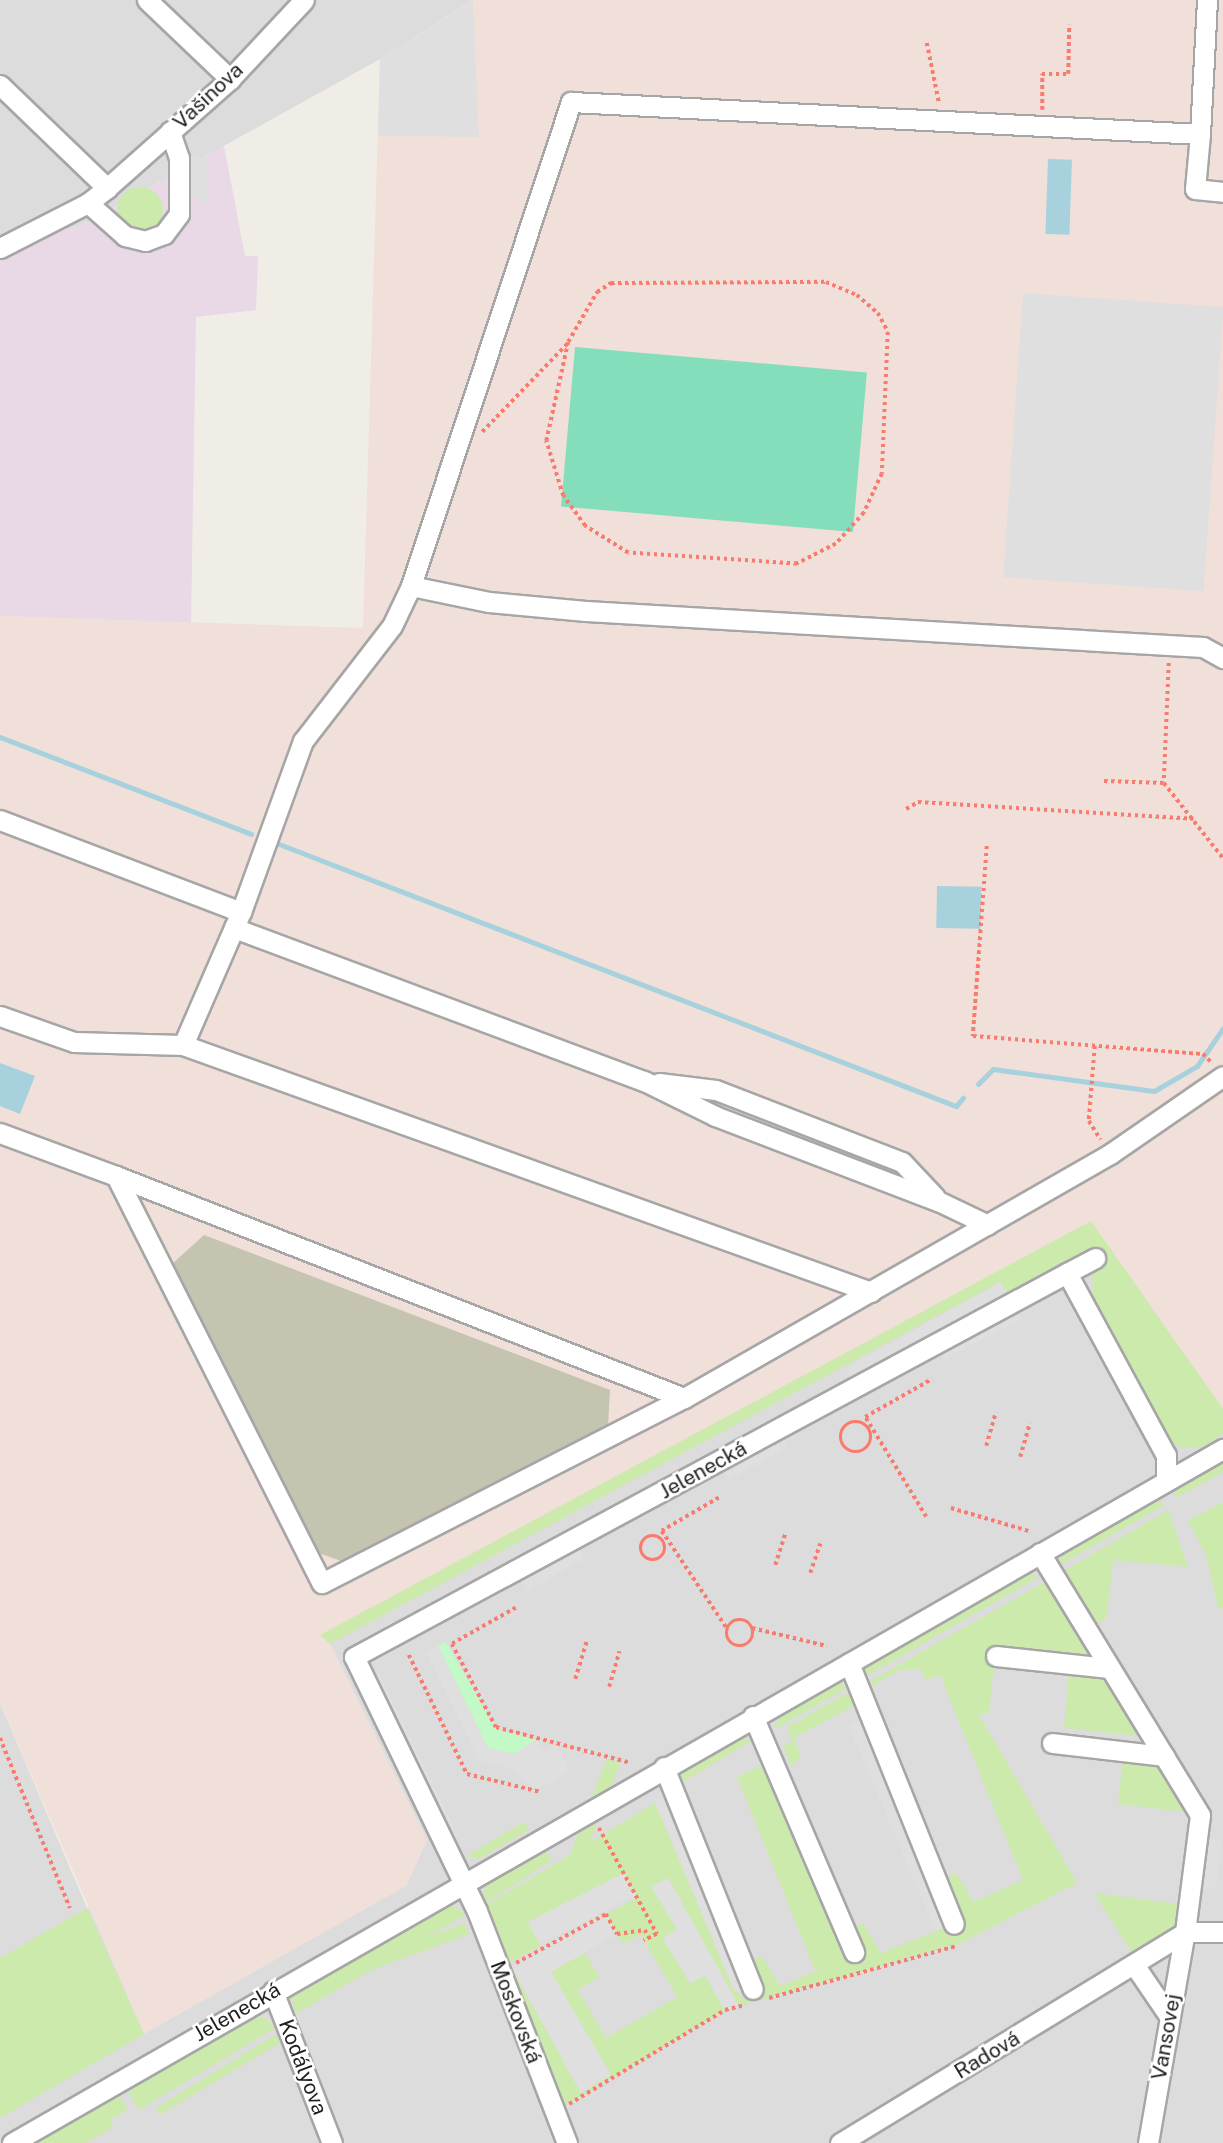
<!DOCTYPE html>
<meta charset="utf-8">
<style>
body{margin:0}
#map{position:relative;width:1223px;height:2143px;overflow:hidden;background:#f0ece6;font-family:"Public Sans",sans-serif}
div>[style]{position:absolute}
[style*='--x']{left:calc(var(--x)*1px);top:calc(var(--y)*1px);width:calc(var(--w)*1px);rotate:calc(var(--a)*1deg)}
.residential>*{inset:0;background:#dddcdc}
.industrial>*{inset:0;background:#e9d8e6}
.military>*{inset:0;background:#f1e0d9}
.construction>*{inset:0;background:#c5c4b1}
.grass>*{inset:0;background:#cbeaac;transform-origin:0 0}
.round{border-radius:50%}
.park>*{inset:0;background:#c3f9c7}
.pitch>*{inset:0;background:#84debb;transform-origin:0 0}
.parking>*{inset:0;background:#dfdfdf;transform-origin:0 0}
.water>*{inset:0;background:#a6d1dd;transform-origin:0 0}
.stream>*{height:5px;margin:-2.5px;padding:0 2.5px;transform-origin:2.5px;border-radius:2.5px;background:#a6d1dd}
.path>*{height:3.5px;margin-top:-1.75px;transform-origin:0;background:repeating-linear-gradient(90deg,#f97b6e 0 3.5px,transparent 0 7px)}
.path>.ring{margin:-1.75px;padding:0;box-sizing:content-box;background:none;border:3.5px solid #f97b6e;border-radius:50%}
.roads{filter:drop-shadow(2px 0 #a6a6a6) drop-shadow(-2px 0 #a6a6a6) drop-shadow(0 2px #a6a6a6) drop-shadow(0 -2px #a6a6a6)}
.minor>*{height:19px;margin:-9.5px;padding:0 9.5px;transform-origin:9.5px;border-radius:9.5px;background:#fff}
span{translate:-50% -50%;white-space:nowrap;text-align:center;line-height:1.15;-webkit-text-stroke:5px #fff;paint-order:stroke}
.street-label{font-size:21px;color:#1f1f1f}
</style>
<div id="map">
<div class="residential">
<div style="clip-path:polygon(0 0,472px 0,380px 59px,82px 225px,0 248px)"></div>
<div style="clip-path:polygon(1091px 1221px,1223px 1409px,1223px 2143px,0 2143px,0 1703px,87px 1908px,406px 1886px,427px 1840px,330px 1644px,320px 1635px)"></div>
</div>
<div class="industrial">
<div style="clip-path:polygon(224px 146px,245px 256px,258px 256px,256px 310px,196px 317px,191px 623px,0 616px,0 248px,82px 225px)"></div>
</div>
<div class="military">
<div style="clip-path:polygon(472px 0,1223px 0,1223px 1409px,1091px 1221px,321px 1636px,330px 1644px,427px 1840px,406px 1886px,144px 2034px,0 1703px,0 616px,363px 628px,380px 59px)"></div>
</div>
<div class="construction">
<div style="clip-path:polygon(204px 1235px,610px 1390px,608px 1427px,341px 1561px,313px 1551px,172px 1264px)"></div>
</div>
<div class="grass">
<div class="round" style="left:117px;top:187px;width:46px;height:46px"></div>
<div style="clip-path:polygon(1091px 1221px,1223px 1409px,1223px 1434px,1201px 1448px,1181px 1448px,1170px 1440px,1093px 1298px,1092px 1272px,1106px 1261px,1094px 1248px,1007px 1293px,1000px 1282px,330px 1644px,320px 1635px)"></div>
<div style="clip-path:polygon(1223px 1460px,1223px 1472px,1176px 1498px,1174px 1489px)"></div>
<div style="clip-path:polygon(1154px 1499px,1165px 1505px,1058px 1566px,1063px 1551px)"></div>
<div style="clip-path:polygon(1223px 1502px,1223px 1607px,1219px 1611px,1206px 1556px,1188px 1520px)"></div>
<div style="clip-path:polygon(1168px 1510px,1188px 1567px,1113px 1560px,1107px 1617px,1093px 1626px,1060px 1573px)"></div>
<div style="clip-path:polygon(1025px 1572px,1039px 1577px,863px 1678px,866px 1664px)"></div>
<div style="clip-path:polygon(1046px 1581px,1090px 1654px,996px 1645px,989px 1713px,978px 1713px,1077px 1883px,961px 1943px,739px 2006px,668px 1878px,677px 1930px,663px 1939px,690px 1983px,705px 1975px,725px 2010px,565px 2106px,511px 1966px,581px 2093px,611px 2075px,550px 1972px,585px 1953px,599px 1977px,578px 1990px,606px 2038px,677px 1997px,641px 1935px,623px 1944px,606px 1914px,636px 1898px,624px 1874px,530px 1925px,541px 1946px,510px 1962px,487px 1905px,655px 1803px,734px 1990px,745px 2000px,755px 1996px,753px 1989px,763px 1985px,753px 1960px,762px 1956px,780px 1986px,828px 1966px,815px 1970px,737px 1777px,765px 1764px,844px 1959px,863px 1952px,853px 1927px,863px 1923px,881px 1953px,962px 1921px,945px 1878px,956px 1873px,973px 1902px,1023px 1880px,940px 1675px,926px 1680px,920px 1669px,899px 1670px,873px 1686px,870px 1681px)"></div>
<div style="clip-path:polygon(1069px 1671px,1102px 1674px,1140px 1736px,1064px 1728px)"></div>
<div style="clip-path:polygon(836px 1682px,849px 1687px,775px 1729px,779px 1713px)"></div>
<div style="clip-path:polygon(849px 1692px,855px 1705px,794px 1738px,801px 1757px,791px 1766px,783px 1746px,792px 1741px,787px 1727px)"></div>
<div style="clip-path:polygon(738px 1736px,752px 1741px,680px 1783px,681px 1770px)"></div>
<div style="left:607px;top:1758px;width:14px;height:116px;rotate:21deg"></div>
<div style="clip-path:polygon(1123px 1760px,1156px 1764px,1187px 1812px,1118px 1804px)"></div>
<div style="clip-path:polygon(524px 1822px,529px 1830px,479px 1859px,466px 1856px)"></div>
<div style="clip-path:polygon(544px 1848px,552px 1860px,485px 1904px,484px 1891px,491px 1879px)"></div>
<div style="clip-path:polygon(1094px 1893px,1179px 1904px,1175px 1932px,1136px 1959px)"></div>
<div style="clip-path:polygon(453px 1906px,467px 1914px,296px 2014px,292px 1999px,297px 1989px,437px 1909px)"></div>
<div style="clip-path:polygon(87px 1908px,144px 2034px,0 2118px,0 1958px)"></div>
<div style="left:465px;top:1923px;width:12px;height:193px;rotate:70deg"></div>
<div style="clip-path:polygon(249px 2017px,264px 2017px,275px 2028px,139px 2110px,127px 2089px)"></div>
<div style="clip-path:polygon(276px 2034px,280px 2043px,159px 2115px,156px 2108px)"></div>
<div style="clip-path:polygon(118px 2094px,128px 2109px,110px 2121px,113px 2127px,86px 2143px,38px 2143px)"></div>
</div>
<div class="park">
<div style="clip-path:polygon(446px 1642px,496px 1729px,537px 1740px,513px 1754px,488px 1748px,438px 1646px)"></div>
</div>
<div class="pitch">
<div style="left:575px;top:347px;width:293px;height:160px;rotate:5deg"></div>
</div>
<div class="parking">
<div style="clip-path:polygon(473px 0,479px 137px,378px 136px,380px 59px)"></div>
<div style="clip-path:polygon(191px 154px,208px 161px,207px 204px,189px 195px)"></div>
<div style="left:1023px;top:293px;width:201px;height:285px;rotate:4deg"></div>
<div style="left:1001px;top:1282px;width:13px;height:178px;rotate:61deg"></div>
<div style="left:1015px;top:1308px;width:13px;height:85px;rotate:63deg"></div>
<div style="left:781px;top:1435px;width:15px;height:68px;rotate:62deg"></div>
<div style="left:578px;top:1546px;width:14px;height:66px;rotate:60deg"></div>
<div style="clip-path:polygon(438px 1646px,488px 1748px,513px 1754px,537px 1740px,544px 1752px,556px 1745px,570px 1771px,536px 1790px,510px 1768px,479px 1760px,426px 1652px)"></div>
<div style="left:379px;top:1673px;width:182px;height:26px;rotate:64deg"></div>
<div style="left:862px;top:1719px;width:224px;height:15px;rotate:67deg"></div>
<div style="clip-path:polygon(674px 1791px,753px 1989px,743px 1994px,734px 1990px,655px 1802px)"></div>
<div style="left:1205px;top:1839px;width:17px;height:48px;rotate:7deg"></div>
<div style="left:624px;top:1873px;width:25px;height:108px;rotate:63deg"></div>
<div style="clip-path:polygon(668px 1878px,739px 2006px,725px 2010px,705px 1976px,690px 1983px,663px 1938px,677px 1929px,651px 1887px)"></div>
<div style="clip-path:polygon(606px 1914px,617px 1934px,551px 1972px,611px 2075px,581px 2093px,511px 1966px)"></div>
</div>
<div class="water">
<div style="left:1048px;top:159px;width:24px;height:75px;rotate:2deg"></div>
<div style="left:937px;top:886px;width:44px;height:42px;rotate:1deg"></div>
<div style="clip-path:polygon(0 1063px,35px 1076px,20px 1114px,0 1106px)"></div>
</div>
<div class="stream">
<div style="--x:0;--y:737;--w:269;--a:21.1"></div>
<div style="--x:279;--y:844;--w:726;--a:21.16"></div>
<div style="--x:956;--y:1106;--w:11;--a:-49"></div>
<div style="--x:978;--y:1084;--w:21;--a:-45"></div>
<div style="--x:993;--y:1069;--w:162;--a:7.8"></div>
<div style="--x:1154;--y:1091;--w:50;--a:-30.2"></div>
<div style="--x:1197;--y:1066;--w:46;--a:-55.6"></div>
</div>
<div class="path">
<div style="--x:927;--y:43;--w:60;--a:78.5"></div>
<div style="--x:1042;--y:110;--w:36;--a:-90"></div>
<div style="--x:1042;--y:74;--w:26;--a:0"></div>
<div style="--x:1068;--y:74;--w:49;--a:-88.8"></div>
<div style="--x:826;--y:282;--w:34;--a:23"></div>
<div style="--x:857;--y:295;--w:28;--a:41"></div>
<div style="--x:878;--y:313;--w:21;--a:62"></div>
<div style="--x:888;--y:332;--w:142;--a:92.4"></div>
<div style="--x:882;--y:474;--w:43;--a:114.8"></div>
<div style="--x:864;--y:513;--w:42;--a:132.1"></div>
<div style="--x:836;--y:544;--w:44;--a:152.9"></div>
<div style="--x:797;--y:564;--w:169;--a:-176.3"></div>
<div style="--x:628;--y:553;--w:51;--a:-147.9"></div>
<div style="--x:585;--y:526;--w:37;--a:-126"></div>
<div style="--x:563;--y:496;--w:58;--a:-107.2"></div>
<div style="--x:546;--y:441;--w:101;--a:-77.5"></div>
<div style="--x:568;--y:342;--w:58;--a:-59.9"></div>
<div style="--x:597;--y:292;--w:17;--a:-33"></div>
<div style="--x:611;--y:283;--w:215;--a:-0.3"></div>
<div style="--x:482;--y:432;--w:122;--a:-46"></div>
<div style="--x:1169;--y:663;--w:120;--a:92.4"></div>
<div style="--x:1164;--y:783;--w:95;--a:51.8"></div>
<div style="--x:1104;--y:781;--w:60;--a:1.9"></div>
<div style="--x:906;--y:809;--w:14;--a:-30"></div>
<div style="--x:918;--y:802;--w:276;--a:3.5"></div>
<div style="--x:987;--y:846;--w:191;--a:94.2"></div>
<div style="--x:973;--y:1036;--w:231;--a:4.5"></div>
<div style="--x:1203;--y:1054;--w:11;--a:45"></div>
<div style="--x:1095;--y:1046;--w:75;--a:94.6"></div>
<div style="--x:1089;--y:1121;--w:22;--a:58"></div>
<div class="ring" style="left:841px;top:1422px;width:26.5px;height:26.5px"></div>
<div style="--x:986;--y:1446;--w:35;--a:-74"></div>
<div style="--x:1020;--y:1457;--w:35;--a:-74"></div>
<div style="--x:719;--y:1498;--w:66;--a:149.9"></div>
<div style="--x:662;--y:1531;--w:119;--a:56.3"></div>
<div style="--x:951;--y:1508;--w:84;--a:16.5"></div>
<div style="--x:926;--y:1517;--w:117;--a:-121.4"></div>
<div style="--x:865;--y:1417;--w:77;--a:-29.6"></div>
<div class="ring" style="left:641px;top:1536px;width:20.5px;height:20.5px"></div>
<div style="--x:775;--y:1565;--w:33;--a:-72"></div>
<div style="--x:810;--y:1573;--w:31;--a:-71"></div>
<div style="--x:516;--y:1608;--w:73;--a:150.6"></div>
<div style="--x:452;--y:1644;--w:94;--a:62.1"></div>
<div style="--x:496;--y:1727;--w:137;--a:14.9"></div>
<div class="ring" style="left:727px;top:1620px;width:22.5px;height:22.5px"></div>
<div style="--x:752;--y:1628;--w:77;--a:13.5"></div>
<div style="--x:409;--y:1655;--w:132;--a:64"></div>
<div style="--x:467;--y:1774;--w:76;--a:13.7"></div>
<div style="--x:575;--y:1679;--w:39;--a:-73"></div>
<div style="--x:609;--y:1687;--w:37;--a:-74"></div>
<div style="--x:0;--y:1738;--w:184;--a:67.6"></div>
<div style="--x:599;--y:1828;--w:121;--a:61.3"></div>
<div style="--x:657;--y:1934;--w:15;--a:152"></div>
<div style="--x:516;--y:1963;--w:102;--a:-28.6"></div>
<div style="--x:606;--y:1914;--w:23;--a:61"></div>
<div style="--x:617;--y:1934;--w:28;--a:-8"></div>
<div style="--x:645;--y:1930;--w:9;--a:63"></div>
<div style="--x:769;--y:1998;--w:194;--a:-15.5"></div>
<div style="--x:569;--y:2104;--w:182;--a:-31.1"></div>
<div style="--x:725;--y:2010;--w:21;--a:-14"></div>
</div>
<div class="roads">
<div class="minor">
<div style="--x:147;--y:0;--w:115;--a:43.6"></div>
<div style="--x:0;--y:85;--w:149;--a:43.9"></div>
<div style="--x:1200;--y:134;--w:134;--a:-87"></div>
<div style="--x:88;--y:203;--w:50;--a:41.7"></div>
<div style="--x:125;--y:236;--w:21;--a:14"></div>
<div style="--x:145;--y:241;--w:20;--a:-20"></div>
<div style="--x:164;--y:234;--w:25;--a:-53"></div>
<div style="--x:179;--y:214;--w:56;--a:-90"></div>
<div style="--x:179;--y:158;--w:28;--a:-109"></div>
<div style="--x:0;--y:248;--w:99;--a:-27.1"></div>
<div style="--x:88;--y:203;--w:24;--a:-38"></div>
<div style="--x:107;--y:188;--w:164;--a:-41.5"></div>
<div style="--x:230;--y:79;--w:108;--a:-46.9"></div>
<div style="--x:411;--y:586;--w:80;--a:11.6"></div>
<div style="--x:489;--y:602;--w:97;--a:5.3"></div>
<div style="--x:586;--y:611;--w:618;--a:3.34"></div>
<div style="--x:1203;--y:647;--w:23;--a:29"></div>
<div style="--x:0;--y:820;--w:258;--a:20.9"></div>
<div style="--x:241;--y:912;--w:182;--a:-70.1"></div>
<div style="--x:303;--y:741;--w:145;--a:-52.3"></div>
<div style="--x:392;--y:626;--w:44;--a:-64.6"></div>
<div style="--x:411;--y:586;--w:510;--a:-71.71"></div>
<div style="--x:571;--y:102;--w:630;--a:2.91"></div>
<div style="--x:1200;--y:134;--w:55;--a:95.2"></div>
<div style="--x:1195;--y:189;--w:28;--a:6"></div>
<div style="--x:234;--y:928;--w:438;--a:20.5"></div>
<div style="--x:644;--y:1081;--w:79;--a:26.2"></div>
<div style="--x:715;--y:1116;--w:239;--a:20.9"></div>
<div style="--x:938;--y:1201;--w:55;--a:25.6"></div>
<div style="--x:0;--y:1016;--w:78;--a:19.4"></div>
<div style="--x:74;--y:1042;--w:109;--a:1.6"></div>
<div style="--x:183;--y:1045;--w:141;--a:-66.5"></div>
<div style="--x:183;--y:1045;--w:731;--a:19.75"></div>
<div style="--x:659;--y:1083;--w:57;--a:7"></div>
<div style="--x:716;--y:1090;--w:199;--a:21.2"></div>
<div style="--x:902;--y:1162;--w:48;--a:46.7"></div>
<div style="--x:0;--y:1133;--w:124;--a:20.3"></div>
<div style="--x:1067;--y:1273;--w:32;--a:-28"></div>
<div style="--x:684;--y:1398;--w:610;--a:-158.65"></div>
<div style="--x:116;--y:1176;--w:456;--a:63.2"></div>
<div style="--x:322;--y:1583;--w:407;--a:-27.1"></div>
<div style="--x:684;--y:1398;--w:491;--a:-29.8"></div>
<div style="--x:1110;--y:1154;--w:137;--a:-34.6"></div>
<div style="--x:996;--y:1656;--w:114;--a:6.1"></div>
<div style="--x:849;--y:1663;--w:281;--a:68.1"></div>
<div style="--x:753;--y:1716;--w:257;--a:66.8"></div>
<div style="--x:1052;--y:1743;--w:113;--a:6.6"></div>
<div style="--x:664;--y:1767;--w:239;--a:68.2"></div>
<div style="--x:1135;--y:1966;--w:60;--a:55.8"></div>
<div style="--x:273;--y:1991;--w:163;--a:68.8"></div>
<div style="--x:12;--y:2143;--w:1396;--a:-29.82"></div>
<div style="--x:567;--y:2143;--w:249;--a:-111.2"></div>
<div style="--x:477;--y:1911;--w:282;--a:-115.8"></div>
<div style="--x:354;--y:1657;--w:810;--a:-28.31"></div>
<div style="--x:1067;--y:1273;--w:207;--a:61.5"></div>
<div style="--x:1166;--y:1455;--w:26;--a:90"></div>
<div style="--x:840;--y:2143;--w:404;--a:-31.4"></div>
<div style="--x:1185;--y:1932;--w:118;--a:-82.7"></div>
<div style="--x:1200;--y:1815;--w:307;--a:-121.4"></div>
<div style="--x:1148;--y:2143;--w:214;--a:-80.1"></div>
<div style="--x:1185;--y:1932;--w:38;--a:0"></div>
</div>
</div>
<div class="street-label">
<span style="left:208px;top:96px;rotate:-43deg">Vašinova</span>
<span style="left:703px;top:1470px;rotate:-29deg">Jelenecká</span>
<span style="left:237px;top:2012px;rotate:-30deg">Jelenecká</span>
<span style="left:516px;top:2012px;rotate:69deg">Moskovská</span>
<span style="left:1166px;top:2037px;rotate:-80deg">Vansovej</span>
<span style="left:987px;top:2055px;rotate:-31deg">Radová</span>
<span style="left:303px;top:2067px;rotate:69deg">Kodályova</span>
</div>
</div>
